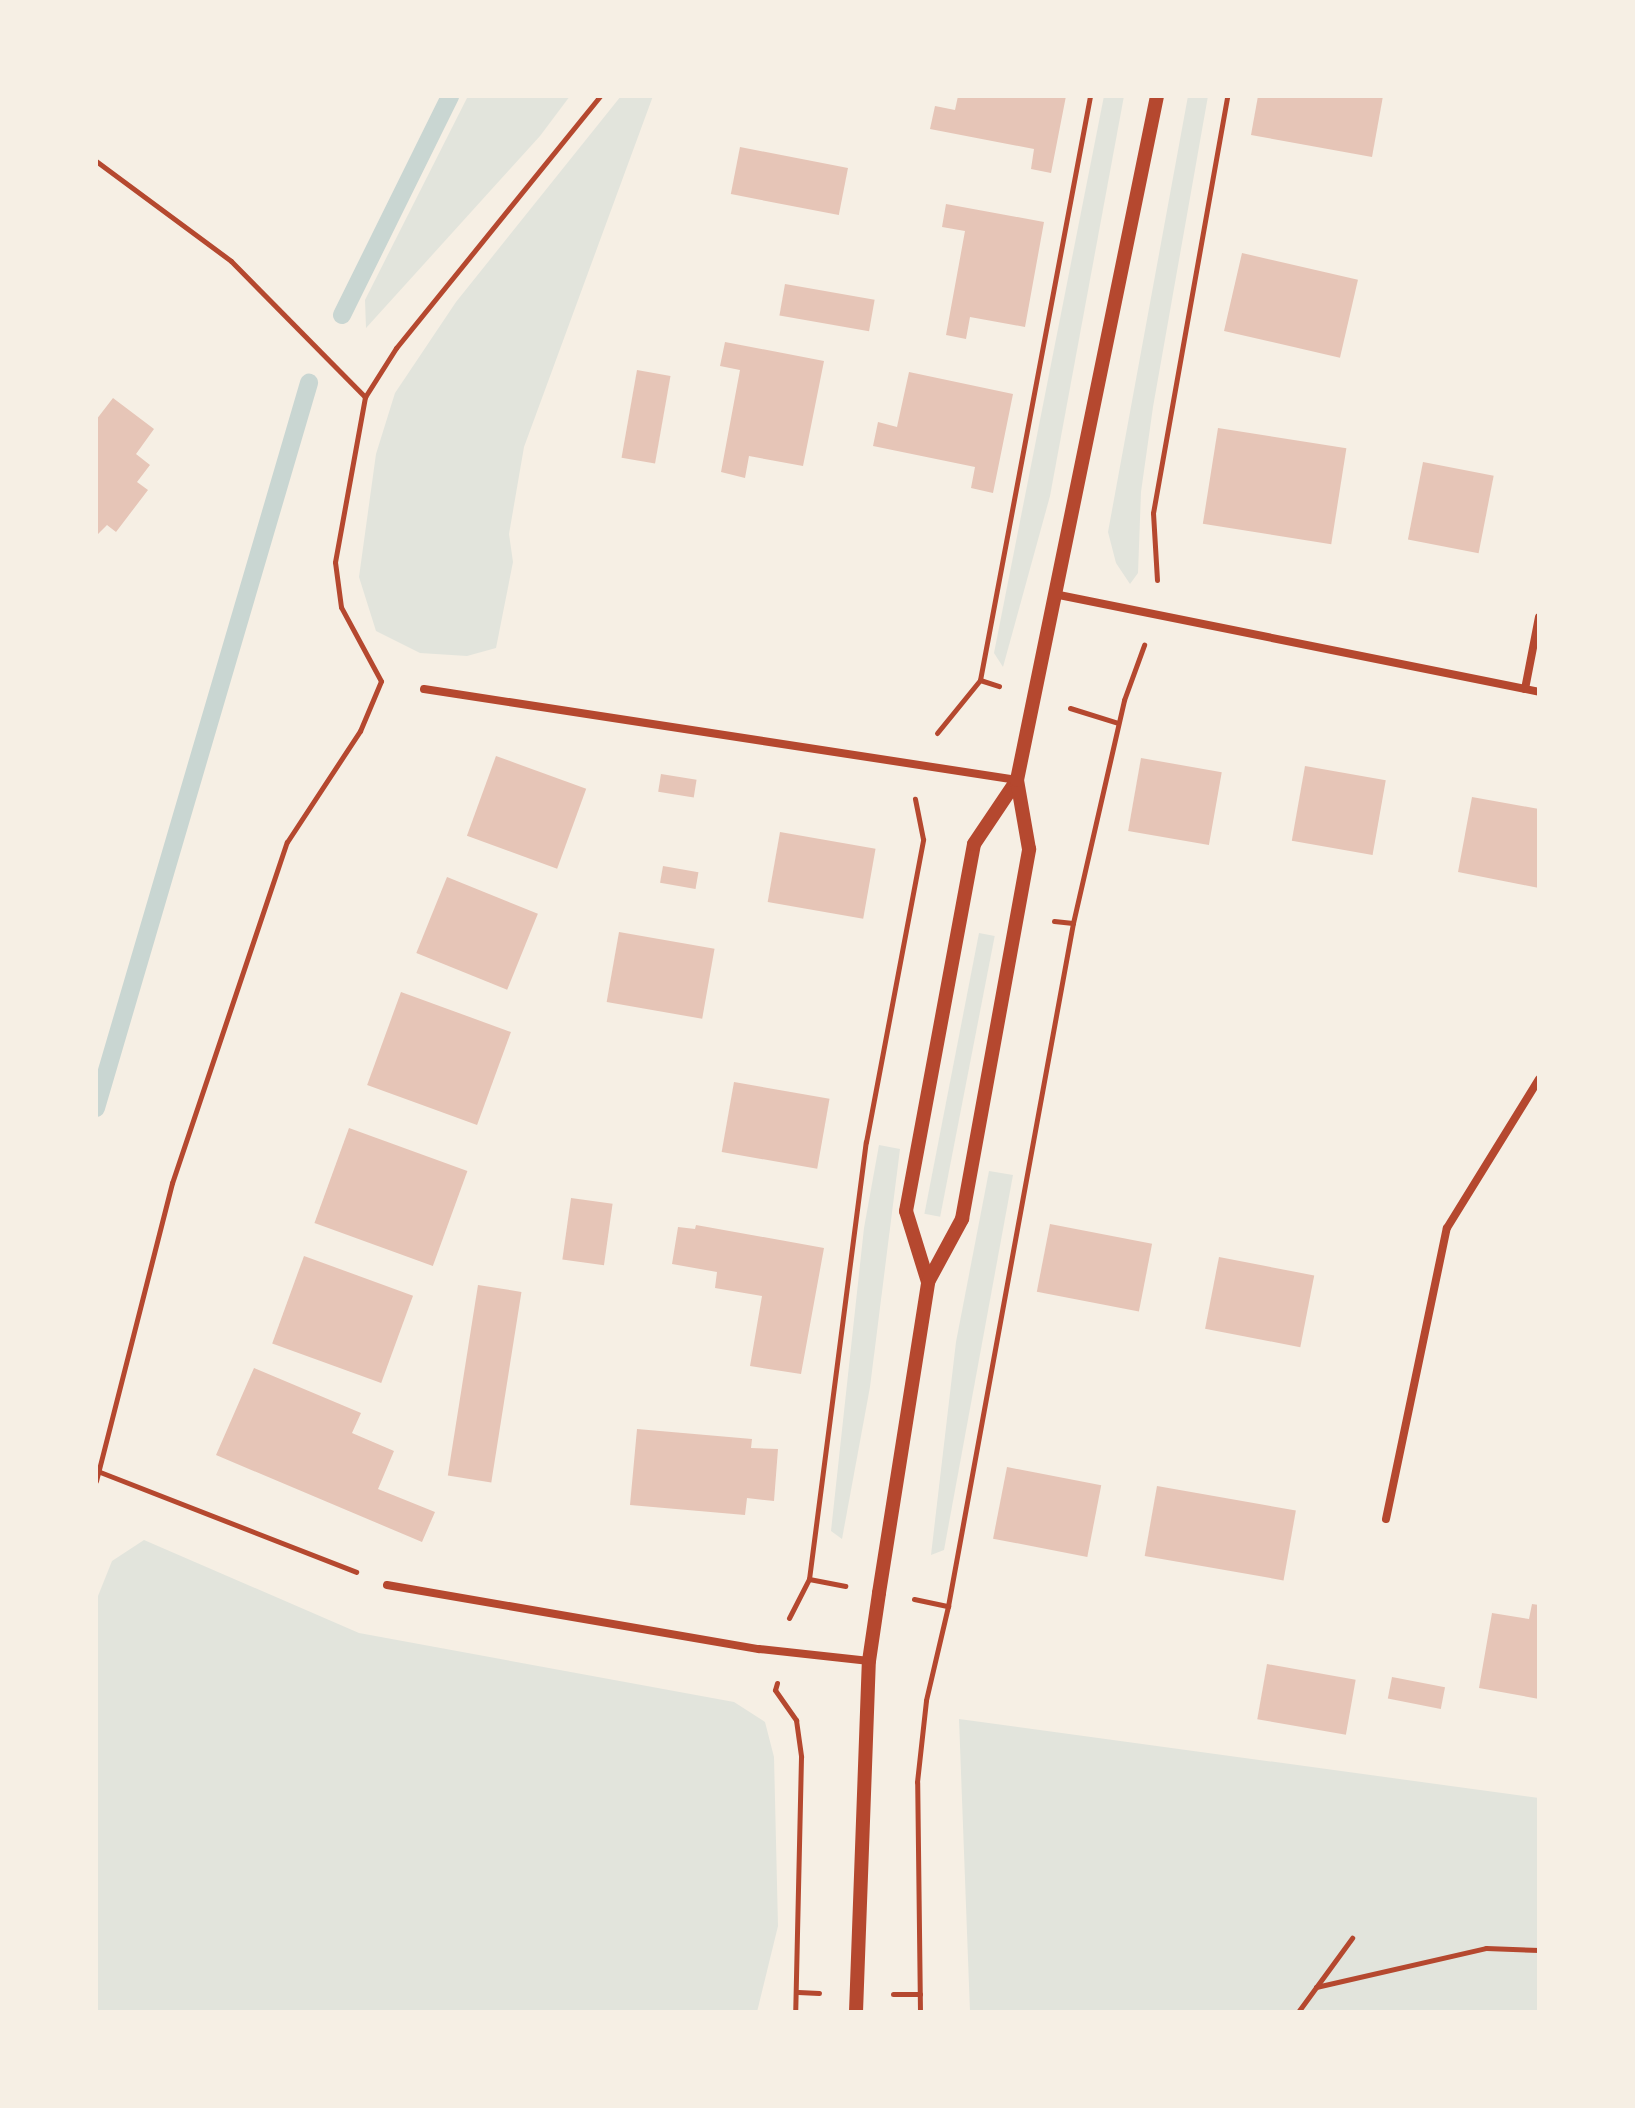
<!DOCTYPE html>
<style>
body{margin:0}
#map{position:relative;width:1635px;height:2108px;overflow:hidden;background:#f6efe4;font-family:"Space Grotesk",sans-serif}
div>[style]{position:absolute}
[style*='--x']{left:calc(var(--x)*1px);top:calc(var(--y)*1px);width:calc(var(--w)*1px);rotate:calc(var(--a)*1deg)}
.green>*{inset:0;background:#e2e4dc;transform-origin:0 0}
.stream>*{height:18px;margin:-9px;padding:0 9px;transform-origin:9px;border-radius:9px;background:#c9d6d2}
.building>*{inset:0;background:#e6c5b7;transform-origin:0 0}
.path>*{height:5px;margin:-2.5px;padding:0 2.5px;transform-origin:2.5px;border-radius:2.5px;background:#b5482f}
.minor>*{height:8px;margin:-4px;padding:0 4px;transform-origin:4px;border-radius:4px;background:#b5482f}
.tertiary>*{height:14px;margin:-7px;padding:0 7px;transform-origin:7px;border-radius:7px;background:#b5482f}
span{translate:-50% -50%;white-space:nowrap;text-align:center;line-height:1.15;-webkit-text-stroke:6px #f6efe4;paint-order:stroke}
.frame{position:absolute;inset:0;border:98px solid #f6efe4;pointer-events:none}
</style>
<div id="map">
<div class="green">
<div style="clip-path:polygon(468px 96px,570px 96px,540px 136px,366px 328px,365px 300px)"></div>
<div style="clip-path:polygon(621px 96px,653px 96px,524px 447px,509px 534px,513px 562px,496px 648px,467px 656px,420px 653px,376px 631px,359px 577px,376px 454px,395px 393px,456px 302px)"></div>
<div style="clip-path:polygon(1104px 96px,1124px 96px,1050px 496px,1003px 667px,994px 653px)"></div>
<div style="clip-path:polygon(1188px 96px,1208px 96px,1153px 407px,1141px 492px,1138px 573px,1130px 584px,1116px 563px,1108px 532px)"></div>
<div style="left:979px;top:933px;width:16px;height:286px;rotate:11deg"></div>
<div style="clip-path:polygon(879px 1145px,900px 1149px,870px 1387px,842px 1539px,831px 1531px,864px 1228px)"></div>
<div style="clip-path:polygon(989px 1171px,1013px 1175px,944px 1550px,931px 1555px,956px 1342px)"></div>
<div style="clip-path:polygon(144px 1540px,359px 1633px,734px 1702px,765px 1722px,774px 1757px,778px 1926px,757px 2012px,96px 2012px,96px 1601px,112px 1561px)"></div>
<div style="clip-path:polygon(959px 1719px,1539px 1798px,1539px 2012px,970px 2012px)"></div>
</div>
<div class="stream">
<div style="--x:342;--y:315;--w:244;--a:-63.7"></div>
<div style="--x:96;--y:1108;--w:756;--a:-73.63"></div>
</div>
<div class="building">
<div style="clip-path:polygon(958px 96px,1066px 96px,1051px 173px,1031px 169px,1034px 149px,930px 129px,935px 106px,955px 110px)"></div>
<div style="clip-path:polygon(1258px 96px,1383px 96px,1372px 157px,1251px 135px)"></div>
<div style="left:740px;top:147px;width:110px;height:48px;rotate:11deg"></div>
<div style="clip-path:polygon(946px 204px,1044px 222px,1025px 327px,970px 317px,966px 339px,946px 335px,965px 231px,942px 227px)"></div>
<div style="left:1242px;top:253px;width:119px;height:80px;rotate:13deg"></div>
<div style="left:785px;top:284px;width:91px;height:32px;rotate:10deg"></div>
<div style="clip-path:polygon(725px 342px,824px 361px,803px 466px,749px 456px,745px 478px,721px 472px,740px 370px,720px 366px)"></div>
<div style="left:637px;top:370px;width:34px;height:89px;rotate:10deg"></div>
<div style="clip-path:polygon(909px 372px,1013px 394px,993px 493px,971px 488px,975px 467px,873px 446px,878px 422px,897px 427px)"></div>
<div style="clip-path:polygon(113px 398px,154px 429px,136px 454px,150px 465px,137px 482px,148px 490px,116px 532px,107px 525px,96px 536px,96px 420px)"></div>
<div style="left:1218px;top:428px;width:130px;height:97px;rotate:9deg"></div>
<div style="left:1423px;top:462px;width:72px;height:79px;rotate:11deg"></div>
<div style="left:496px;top:756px;width:96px;height:85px;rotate:20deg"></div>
<div style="left:1141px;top:758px;width:82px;height:74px;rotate:10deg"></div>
<div style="left:1305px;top:766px;width:82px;height:76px;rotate:10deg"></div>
<div style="left:661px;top:774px;width:36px;height:18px;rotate:9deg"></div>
<div style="clip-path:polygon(1472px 797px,1539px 809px,1539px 888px,1458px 872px)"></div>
<div style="left:780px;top:832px;width:97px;height:71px;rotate:10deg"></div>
<div style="left:663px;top:866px;width:36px;height:17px;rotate:10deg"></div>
<div style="left:447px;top:877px;width:98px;height:82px;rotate:22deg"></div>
<div style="left:619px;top:932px;width:97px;height:71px;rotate:10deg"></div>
<div style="left:401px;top:992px;width:117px;height:99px;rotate:20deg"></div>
<div style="left:734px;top:1082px;width:97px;height:71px;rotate:10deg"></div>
<div style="left:349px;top:1128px;width:126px;height:101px;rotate:20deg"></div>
<div style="left:571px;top:1198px;width:42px;height:62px;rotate:8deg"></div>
<div style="left:1050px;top:1224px;width:104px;height:69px;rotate:11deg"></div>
<div style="clip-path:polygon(696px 1225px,824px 1248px,801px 1374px,750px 1366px,762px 1296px,715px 1288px,717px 1272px,672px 1264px,678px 1227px,695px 1229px)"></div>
<div style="left:304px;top:1256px;width:116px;height:93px;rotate:20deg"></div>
<div style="left:1219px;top:1257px;width:97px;height:73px;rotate:11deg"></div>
<div style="left:478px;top:1285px;width:44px;height:193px;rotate:9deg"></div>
<div style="clip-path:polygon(254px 1368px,361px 1413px,352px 1433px,394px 1451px,378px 1489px,435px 1512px,422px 1542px,216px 1455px)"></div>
<div style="clip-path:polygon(637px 1429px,752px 1439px,751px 1448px,778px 1449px,774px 1501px,747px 1498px,745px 1515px,630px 1505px)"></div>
<div style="left:1007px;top:1467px;width:96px;height:73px;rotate:11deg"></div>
<div style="left:1157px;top:1486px;width:141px;height:71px;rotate:10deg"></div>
<div style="clip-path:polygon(1532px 1604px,1539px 1605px,1539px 1699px,1479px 1688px,1492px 1613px,1529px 1619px)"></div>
<div style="left:1267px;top:1664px;width:90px;height:56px;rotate:10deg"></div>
<div style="left:1392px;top:1677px;width:54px;height:22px;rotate:11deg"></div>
</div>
<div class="path">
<div style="--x:96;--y:161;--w:168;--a:36.5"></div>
<div style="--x:231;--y:261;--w:191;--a:45.4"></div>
<div style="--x:1157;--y:580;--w:67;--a:-93.4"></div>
<div style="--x:1153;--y:513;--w:424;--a:-79.9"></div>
<div style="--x:980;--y:680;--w:20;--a:18"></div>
<div style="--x:381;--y:681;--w:84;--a:-118.4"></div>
<div style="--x:341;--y:607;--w:45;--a:-97.6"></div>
<div style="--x:335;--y:562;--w:168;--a:-79.7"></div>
<div style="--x:365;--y:397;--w:58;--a:-57.7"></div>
<div style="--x:396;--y:348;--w:324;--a:-51"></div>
<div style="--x:1070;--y:708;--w:50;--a:17.4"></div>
<div style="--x:937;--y:733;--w:68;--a:-50.9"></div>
<div style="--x:980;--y:680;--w:594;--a:-79.33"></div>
<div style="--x:1054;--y:921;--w:19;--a:6"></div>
<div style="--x:100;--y:1472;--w:275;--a:21.3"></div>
<div style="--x:96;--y:1481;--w:308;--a:-75.7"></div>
<div style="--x:172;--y:1183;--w:360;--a:-71.4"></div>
<div style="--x:287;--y:842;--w:133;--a:-56.7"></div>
<div style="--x:360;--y:731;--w:54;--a:-67.2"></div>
<div style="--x:809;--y:1579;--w:37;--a:11"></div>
<div style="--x:914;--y:1599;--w:35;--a:12"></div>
<div style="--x:789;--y:1618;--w:44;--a:-62.9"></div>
<div style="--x:809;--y:1579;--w:441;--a:-82.6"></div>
<div style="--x:866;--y:1142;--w:308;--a:-79.3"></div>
<div style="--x:923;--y:839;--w:41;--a:-101.3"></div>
<div style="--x:777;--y:1683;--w:7;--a:106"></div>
<div style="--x:775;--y:1690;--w:37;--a:55"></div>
<div style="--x:796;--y:1720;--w:37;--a:82"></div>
<div style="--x:801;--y:1757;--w:255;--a:91.3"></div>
<div style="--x:1316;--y:1987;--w:174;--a:-12.9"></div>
<div style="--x:1486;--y:1948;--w:53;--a:2.2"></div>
<div style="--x:798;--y:1992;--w:21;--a:3"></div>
<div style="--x:893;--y:1994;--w:27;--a:0"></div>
<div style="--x:920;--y:2012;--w:230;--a:-90.7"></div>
<div style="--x:917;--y:1782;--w:82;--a:-83.7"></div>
<div style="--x:926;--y:1700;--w:97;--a:-76.8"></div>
<div style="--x:948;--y:1606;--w:694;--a:-79.63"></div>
<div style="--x:1073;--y:923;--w:229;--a:-77.1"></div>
<div style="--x:1124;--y:700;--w:59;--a:-70"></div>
<div style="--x:1298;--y:2012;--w:92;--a:-53.9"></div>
</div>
<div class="minor">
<div style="--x:1059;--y:595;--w:490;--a:11.4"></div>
<div style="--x:424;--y:689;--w:600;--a:8.72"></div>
<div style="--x:1525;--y:689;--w:73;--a:-79"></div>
<div style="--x:1386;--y:1519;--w:297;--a:-78.2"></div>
<div style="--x:1447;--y:1228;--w:175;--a:-58.3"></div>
<div style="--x:387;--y:1585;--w:377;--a:9.8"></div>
<div style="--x:759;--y:1649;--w:111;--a:6.2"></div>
</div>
<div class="tertiary">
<div style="--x:928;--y:1282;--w:74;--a:-107.2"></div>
<div style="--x:906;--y:1211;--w:373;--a:-79.5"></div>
<div style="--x:974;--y:844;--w:77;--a:-56.1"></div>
<div style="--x:856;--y:2012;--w:351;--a:-87.9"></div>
<div style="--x:869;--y:1661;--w:69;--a:-81.6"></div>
<div style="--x:879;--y:1593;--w:315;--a:-81"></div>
<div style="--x:928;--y:1282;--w:72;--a:-61.6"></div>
<div style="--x:962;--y:1219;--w:376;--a:-79.7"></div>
<div style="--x:1029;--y:849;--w:70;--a:-99.9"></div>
<div style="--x:1017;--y:780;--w:698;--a:-78.43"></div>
</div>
<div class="frame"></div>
</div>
